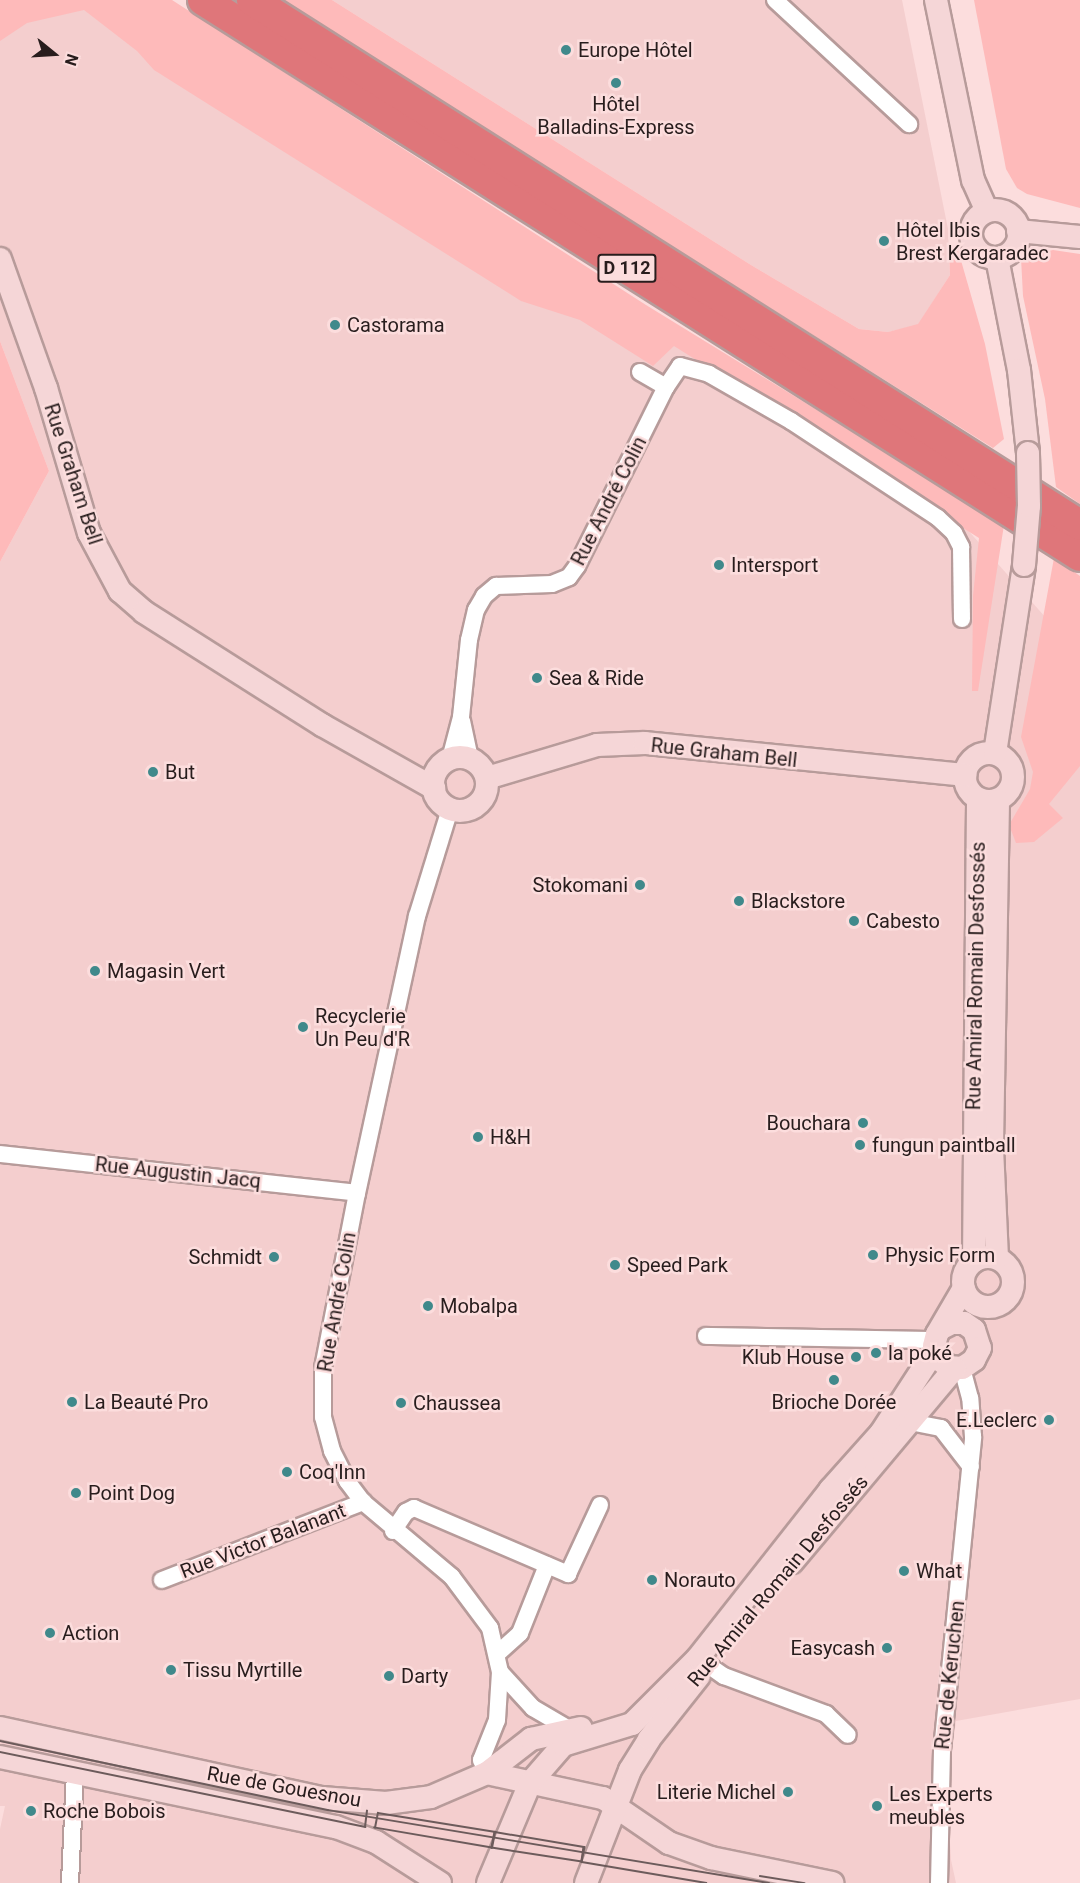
<!DOCTYPE html>
<meta charset="utf-8">
<style>
body{margin:0}
#map{position:relative;width:1080px;height:1883px;overflow:hidden;background:#fcdddd;font-family:Roboto,sans-serif}
div>[style]{position:absolute}
[style*='--x']{left:calc(var(--x)*1px);top:calc(var(--y)*1px);width:calc(var(--w)*1px);rotate:calc(var(--a)*1deg)}
.built>*{inset:0;background:#f4cece}
.green>*{inset:0;background:#febaba}
.roads{filter:drop-shadow(2px 0 #b79b9a) drop-shadow(-2px 0 #b79b9a) drop-shadow(0 2px #b79b9a) drop-shadow(0 -2px #b79b9a)}
.street>*{height:16px;margin:-8px;padding:0 8px;transform-origin:8px;border-radius:8px;background:#fff}
.secondary>*{height:22px;margin:-11px;padding:0 11px;transform-origin:11px;border-radius:11px;background:#f5d6d7}
.secondary>.ring{margin:-11px;padding:0;box-sizing:content-box;background:none;border:22px solid #f5d6d7;border-radius:50%}
.highway>*{height:30px;margin:-15px;padding:0 15px;transform-origin:15px;border-radius:15px;background:#df767a}
.tram>*{height:1.5px;margin:-0.75px;padding:0 0.75px;transform-origin:0.75px;border-radius:0.75px;background:#6c5b5b}
.bridges{filter:drop-shadow(2px 0 #b79b9a) drop-shadow(-2px 0 #b79b9a) drop-shadow(0 2px #b79b9a) drop-shadow(0 -2px #b79b9a)}
.secondary-bridge>*{height:22px;margin:-11px;padding:0 11px;transform-origin:11px;border-radius:11px;background:#f5d6d7}
.dots>*{width:16px;height:16px;translate:-50% -50%;box-sizing:border-box;border:3px solid #fcdddd;border-radius:50%}
span{translate:-50% -50%;white-space:nowrap;text-align:center;line-height:1.15;-webkit-text-stroke:5px #fcdddd;paint-order:stroke}
.shield-label span{padding:2px 4px;background:#fcdddd;border:2px solid;border-radius:4px;-webkit-text-stroke-width:0}
.shield-label{font-size:18px;color:#281d1d;font-weight:700}
.poi-label{font-size:20px;color:#281d1d}
.left{translate:0 -50%;text-align:left}
.right{translate:-100% -50%;text-align:right}
.street-label{font-size:20px;color:#281d1d}
.north{position:absolute;left:24px;top:24px;width:60px;height:60px;-webkit-text-stroke:4px #fcdddd;paint-order:stroke;rotate:108deg;font-size:16px;font-weight:700;line-height:24px;text-align:center;color:#281d1d}
.north::after{content:'';display:block;margin:auto;width:21px;height:27px;background:#281d1d;clip-path:polygon(50% 0,100% 100%,50% 72%,0 100%)}
</style>
<div id="map">
<div class="built">
<div style="clip-path:polygon(0 0,124px 0,966px 528px,1080px 656px,1080px 1699px,956px 1721px,947px 1789px,951px 1860px,956px 1883px,0 1883px,0 1829px,5px 1806px,0 1806px,0 562px,49px 471px,0 341px)"></div>
<div style="clip-path:polygon(332px 0,902px 0,948px 229px,950px 275px,918px 325px,888px 332px,859px 329px,751px 265px)"></div>
</div>
<div class="green">
<div style="clip-path:polygon(0 0,172px 0,646px 305px,1004px 525px,978px 691px,972px 691px,973px 596px,979px 538px,674px 346px,653px 366px,580px 320px,521px 301px,154px 70px,137px 51px,84px 10px,27px 23px,0 41px)"></div>
<div style="clip-path:polygon(279px 0,332px 0,751px 265px,859px 329px,888px 332px,918px 324px,950px 275px,949px 249px,958px 250px,985px 344px,1004px 439px,993px 448px)"></div>
<div style="clip-path:polygon(974px 0,1080px 0,1080px 208px,1027px 194px,1017px 188px,1006px 169px)"></div>
<div style="clip-path:polygon(1053px 250px,1080px 254px,1080px 504px,1056px 487px,1045px 399px,1023px 296px,1021px 258px)"></div>
<div style="clip-path:polygon(0 341px,49px 471px,0 562px)"></div>
<div style="clip-path:polygon(1054px 558px,1080px 576px,1080px 766px,1049px 804px,1063px 818px,1034px 842px,1016px 843px,1009px 825px,1030px 789px,1033px 772px,1021px 737px)"></div>
</div>
<div class="roads">
<div class="street">
<div style="--x:775;--y:0;--w:183;--a:42.8"></div>
<div style="--x:666;--y:387;--w:25;--a:-56"></div>
<div style="--x:680;--y:366;--w:30;--a:15"></div>
<div style="--x:709;--y:374;--w:95;--a:29.8"></div>
<div style="--x:791;--y:421;--w:176;--a:33.4"></div>
<div style="--x:938;--y:518;--w:22;--a:43"></div>
<div style="--x:954;--y:533;--w:16;--a:63"></div>
<div style="--x:961;--y:547;--w:72;--a:89.2"></div>
<div style="--x:462;--y:721;--w:38;--a:78"></div>
<div style="--x:450;--y:759;--w:43;--a:-75.3"></div>
<div style="--x:461;--y:717;--w:77;--a:-84.1"></div>
<div style="--x:469;--y:640;--w:31;--a:-77"></div>
<div style="--x:476;--y:610;--w:16;--a:-60"></div>
<div style="--x:484;--y:596;--w:16;--a:-40"></div>
<div style="--x:496;--y:586;--w:56;--a:-2"></div>
<div style="--x:552;--y:584;--w:18;--a:-22"></div>
<div style="--x:569;--y:577;--w:14;--a:-54"></div>
<div style="--x:577;--y:566;--w:200;--a:-63.6"></div>
<div style="--x:666;--y:387;--w:30;--a:-150"></div>
<div style="--x:450;--y:809;--w:112;--a:107.1"></div>
<div style="--x:417;--y:916;--w:283;--a:102.2"></div>
<div style="--x:357;--y:1193;--w:178;--a:101"></div>
<div style="--x:323;--y:1368;--w:49;--a:90"></div>
<div style="--x:323;--y:1417;--w:35;--a:75"></div>
<div style="--x:332;--y:1451;--w:34;--a:63"></div>
<div style="--x:347;--y:1481;--w:26;--a:53"></div>
<div style="--x:363;--y:1502;--w:116;--a:40.1"></div>
<div style="--x:452;--y:1577;--w:64;--a:53.3"></div>
<div style="--x:490;--y:1628;--w:45;--a:77.2"></div>
<div style="--x:500;--y:1672;--w:48;--a:93.6"></div>
<div style="--x:497;--y:1720;--w:43;--a:111.8"></div>
<div style="--x:481;--y:1760;--w:14;--a:65"></div>
<div style="--x:0;--y:1154;--w:359;--a:6.2"></div>
<div style="--x:706;--y:1336;--w:229;--a:1"></div>
<div style="--x:910;--y:1422;--w:32;--a:11"></div>
<div style="--x:941;--y:1428;--w:49;--a:52.4"></div>
<div style="--x:393;--y:1531;--w:23;--a:-56"></div>
<div style="--x:406;--y:1512;--w:9;--a:-27"></div>
<div style="--x:414;--y:1508;--w:168;--a:23.2"></div>
<div style="--x:568;--y:1574;--w:76;--a:-65.1"></div>
<div style="--x:162;--y:1580;--w:216;--a:-21.2"></div>
<div style="--x:497;--y:1654;--w:31;--a:-42"></div>
<div style="--x:520;--y:1633;--w:73;--a:-68.3"></div>
<div style="--x:698;--y:1658;--w:32;--a:35"></div>
<div style="--x:724;--y:1676;--w:109;--a:20.4"></div>
<div style="--x:826;--y:1714;--w:30;--a:44"></div>
<div style="--x:500;--y:1672;--w:49;--a:47.5"></div>
<div style="--x:533;--y:1708;--w:42;--a:30.3"></div>
<div style="--x:70;--y:1883;--w:112;--a:-87.4"></div>
<div style="--x:939;--y:1883;--w:133;--a:-88.7"></div>
<div style="--x:942;--y:1750;--w:315;--a:-84.3"></div>
<div style="--x:973;--y:1437;--w:39;--a:-94"></div>
<div style="--x:970;--y:1398;--w:31;--a:-105"></div>
</div>
<div class="secondary">
<div style="--x:936;--y:0;--w:184;--a:78.4"></div>
<div style="--x:973;--y:180;--w:34;--a:66"></div>
<div class="ring" style="left:971px;top:210px;width:26px;height:26px"></div>
<div style="--x:1018;--y:231;--w:62;--a:5.5"></div>
<div style="--x:997;--y:258;--w:114;--a:78.9"></div>
<div style="--x:1019;--y:370;--w:83;--a:83.8"></div>
<div style="--x:0;--y:259;--w:137;--a:70.4"></div>
<div style="--x:46;--y:388;--w:151;--a:73.5"></div>
<div style="--x:89;--y:533;--w:66;--a:61.9"></div>
<div style="--x:120;--y:591;--w:32;--a:41"></div>
<div style="--x:144;--y:612;--w:211;--a:32.4"></div>
<div style="--x:322;--y:725;--w:129;--a:29.4"></div>
<div class="ring" style="left:965px;top:753px;width:26px;height:26px"></div>
<div style="--x:995;--y:753;--w:190;--a:-81.2"></div>
<div class="ring" style="left:433px;top:757px;width:32px;height:32px"></div>
<div style="--x:487;--y:778;--w:115;--a:-16.7"></div>
<div style="--x:597;--y:745;--w:48;--a:-2.4"></div>
<div style="--x:645;--y:743;--w:322;--a:5.7"></div>
<div class="ring" style="left:963px;top:1257px;width:28px;height:28px"></div>
<div style="--x:997;--y:1258;--w:112;--a:-92.6"></div>
<div style="--x:992;--y:1146;--w:345;--a:-89"></div>
<div style="--x:974;--y:1261;--w:462;--a:-89.5"></div>
<div style="--x:942;--y:1328;--w:11;--a:-27"></div>
<div style="--x:952;--y:1323;--w:12;--a:0"></div>
<div style="--x:964;--y:1323;--w:12;--a:35"></div>
<div style="--x:974;--y:1330;--w:19;--a:72"></div>
<div style="--x:980;--y:1348;--w:13;--a:117"></div>
<div style="--x:974;--y:1360;--w:14;--a:146"></div>
<div style="--x:962;--y:1368;--w:13;--a:-176"></div>
<div style="--x:949;--y:1367;--w:11;--a:-142"></div>
<div style="--x:940;--y:1360;--w:15;--a:-113"></div>
<div style="--x:934;--y:1346;--w:12;--a:-76"></div>
<div style="--x:937;--y:1334;--w:53;--a:-59.6"></div>
<div style="--x:792;--y:1562;--w:253;--a:-50"></div>
<div style="--x:0;--y:1728;--w:330;--a:12.3"></div>
<div style="--x:322;--y:1798;--w:64;--a:4.5"></div>
<div style="--x:386;--y:1803;--w:45;--a:-7.6"></div>
<div style="--x:431;--y:1797;--w:61;--a:-23.2"></div>
<div style="--x:487;--y:1773;--w:56;--a:-37.7"></div>
<div style="--x:531;--y:1739;--w:51;--a:-12.4"></div>
<div style="--x:0;--y:1757;--w:343;--a:11.8"></div>
<div style="--x:336;--y:1827;--w:43;--a:20.6"></div>
<div style="--x:376;--y:1842;--w:76;--a:32.6"></div>
<div style="--x:487;--y:1773;--w:119;--a:12.2"></div>
<div style="--x:603;--y:1798;--w:80;--a:34.3"></div>
<div style="--x:669;--y:1843;--w:45;--a:19.7"></div>
<div style="--x:711;--y:1858;--w:124;--a:11.7"></div>
<div style="--x:488;--y:1883;--w:108;--a:-67.2"></div>
<div style="--x:530;--y:1783;--w:50;--a:-49"></div>
<div style="--x:563;--y:1745;--w:72;--a:-16.9"></div>
<div style="--x:632;--y:1724;--w:93;--a:-45"></div>
<div style="--x:698;--y:1658;--w:214;--a:-51.8"></div>
<div style="--x:830;--y:1490;--w:76;--a:-48.2"></div>
<div style="--x:881;--y:1433;--w:99;--a:-57"></div>
<div style="--x:586;--y:1883;--w:121;--a:-68.7"></div>
<div style="--x:630;--y:1770;--w:36;--a:-58"></div>
<div style="--x:649;--y:1739;--w:80;--a:-51.6"></div>
</div>
<div class="highway">
<div style="--x:203;--y:0;--w:1038;--a:32.37"></div>
<div style="--x:252;--y:0;--w:980;--a:32.38"></div>
</div>
</div>
<div class="tram">
<div style="--x:0;--y:1741;--w:335;--a:11.9"></div>
<div style="--x:328;--y:1810;--w:447;--a:9.4"></div>
<div style="--x:0;--y:1752;--w:373;--a:11.6"></div>
<div style="--x:365;--y:1827;--w:16;--a:-83"></div>
<div style="--x:378;--y:1813;--w:119;--a:9.2"></div>
<div style="--x:495;--y:1832;--w:16;--a:101"></div>
<div style="--x:492;--y:1848;--w:119;--a:-170.3"></div>
<div style="--x:375;--y:1828;--w:15;--a:-79"></div>
<div style="--x:495;--y:1832;--w:90;--a:9.6"></div>
<div style="--x:584;--y:1847;--w:15;--a:98"></div>
<div style="--x:582;--y:1862;--w:91;--a:-171.2"></div>
<div style="--x:492;--y:1848;--w:16;--a:-79"></div>
<div style="--x:585;--y:1847;--w:15;--a:101"></div>
<div style="--x:582;--y:1862;--w:126;--a:9.6"></div>
<div style="--x:760;--y:1876;--w:45;--a:9"></div>
</div>
<div class="bridges">
<div class="secondary-bridge">
<div style="--x:1024;--y:565;--w:59;--a:-85.2"></div>
<div style="--x:1029;--y:506;--w:53;--a:-91.1"></div>
</div>
</div>
<div class="dots">
<div style="left:566px;top:50px;background:#40898b"></div>
<div style="left:616px;top:83px;background:#40898b"></div>
<div style="left:884px;top:241px;background:#40898b"></div>
<div style="left:335px;top:325px;background:#40898b"></div>
<div style="left:719px;top:565px;background:#40898b"></div>
<div style="left:537px;top:678px;background:#40898b"></div>
<div style="left:153px;top:772px;background:#40898b"></div>
<div style="left:640px;top:885px;background:#40898b"></div>
<div style="left:739px;top:901px;background:#40898b"></div>
<div style="left:854px;top:921px;background:#40898b"></div>
<div style="left:95px;top:971px;background:#40898b"></div>
<div style="left:303px;top:1027px;background:#40898b"></div>
<div style="left:863px;top:1123px;background:#40898b"></div>
<div style="left:478px;top:1137px;background:#40898b"></div>
<div style="left:860px;top:1145px;background:#40898b"></div>
<div style="left:873px;top:1255px;background:#40898b"></div>
<div style="left:274px;top:1257px;background:#40898b"></div>
<div style="left:615px;top:1265px;background:#40898b"></div>
<div style="left:428px;top:1306px;background:#40898b"></div>
<div style="left:876px;top:1353px;background:#40898b"></div>
<div style="left:856px;top:1357px;background:#40898b"></div>
<div style="left:834px;top:1380px;background:#40898b"></div>
<div style="left:72px;top:1402px;background:#40898b"></div>
<div style="left:401px;top:1403px;background:#40898b"></div>
<div style="left:1049px;top:1420px;background:#40898b"></div>
<div style="left:287px;top:1472px;background:#40898b"></div>
<div style="left:76px;top:1493px;background:#40898b"></div>
<div style="left:904px;top:1571px;background:#40898b"></div>
<div style="left:652px;top:1580px;background:#40898b"></div>
<div style="left:50px;top:1633px;background:#40898b"></div>
<div style="left:887px;top:1648px;background:#40898b"></div>
<div style="left:171px;top:1670px;background:#40898b"></div>
<div style="left:389px;top:1676px;background:#40898b"></div>
<div style="left:788px;top:1792px;background:#40898b"></div>
<div style="left:877px;top:1806px;background:#40898b"></div>
<div style="left:31px;top:1811px;background:#40898b"></div>
</div>
<div class="shield-label">
<span style="left:627px;top:268px">D 112</span>
</div>
<div class="poi-label">
<span class="left" style="left:578px;top:50px">Europe Hôtel</span>
<span style="left:616px;top:116px">Hôtel<br>Balladins-Express</span>
<span class="left" style="left:896px;top:242px">Hôtel Ibis<br>Brest Kergaradec</span>
<span class="left" style="left:347px;top:325px">Castorama</span>
<span class="left" style="left:731px;top:565px">Intersport</span>
<span class="left" style="left:549px;top:678px">Sea &amp; Ride</span>
<span class="left" style="left:165px;top:772px">But</span>
<span class="right" style="left:628px;top:885px">Stokomani</span>
<span class="left" style="left:751px;top:901px">Blackstore</span>
<span class="left" style="left:866px;top:921px">Cabesto</span>
<span class="left" style="left:107px;top:971px">Magasin Vert</span>
<span class="left" style="left:315px;top:1028px">Recyclerie<br>Un Peu d'R</span>
<span class="right" style="left:851px;top:1123px">Bouchara</span>
<span class="left" style="left:490px;top:1137px">H&amp;H</span>
<span class="left" style="left:872px;top:1145px">fungun paintball</span>
<span class="left" style="left:885px;top:1255px">Physic Form</span>
<span class="right" style="left:262px;top:1257px">Schmidt</span>
<span class="left" style="left:627px;top:1265px">Speed Park</span>
<span class="left" style="left:440px;top:1306px">Mobalpa</span>
<span class="left" style="left:888px;top:1353px">la poké</span>
<span class="right" style="left:844px;top:1357px">Klub House</span>
<span class="left" style="left:84px;top:1402px">La Beauté Pro</span>
<span style="left:834px;top:1402px">Brioche Dorée</span>
<span class="left" style="left:413px;top:1403px">Chaussea</span>
<span class="right" style="left:1037px;top:1420px">E.Leclerc</span>
<span class="left" style="left:299px;top:1472px">Coq'Inn</span>
<span class="left" style="left:88px;top:1493px">Point Dog</span>
<span class="left" style="left:916px;top:1571px">What</span>
<span class="left" style="left:664px;top:1580px">Norauto</span>
<span class="left" style="left:62px;top:1633px">Action</span>
<span class="right" style="left:875px;top:1648px">Easycash</span>
<span class="left" style="left:183px;top:1670px">Tissu Myrtille</span>
<span class="left" style="left:401px;top:1676px">Darty</span>
<span class="right" style="left:776px;top:1792px">Literie Michel</span>
<span class="left" style="left:889px;top:1806px">Les Experts<br>meubles</span>
<span class="left" style="left:43px;top:1811px">Roche Bobois</span>
</div>
<div class="street-label">
<span style="left:73px;top:474px;rotate:72deg">Rue Graham Bell</span>
<span style="left:609px;top:501px;rotate:-63deg">Rue André Colin</span>
<span style="left:724px;top:753px;rotate:6deg">Rue Graham Bell</span>
<span style="left:976px;top:976px;rotate:-89deg">Rue Amiral Romain Desfossés</span>
<span style="left:178px;top:1173px;rotate:6deg">Rue Augustin Jacq</span>
<span style="left:337px;top:1302px;rotate:-80deg">Rue André Colin</span>
<span style="left:263px;top:1541px;rotate:-21deg">Rue Victor Balanant</span>
<span style="left:778px;top:1581px;rotate:-50deg">Rue Amiral Romain Desfossés</span>
<span style="left:950px;top:1675px;rotate:-84deg">Rue de Keruchen</span>
<span style="left:284px;top:1787px;rotate:10deg">Rue de Gouesnou</span>
</div>
<div class="north">N</div>
</div>
